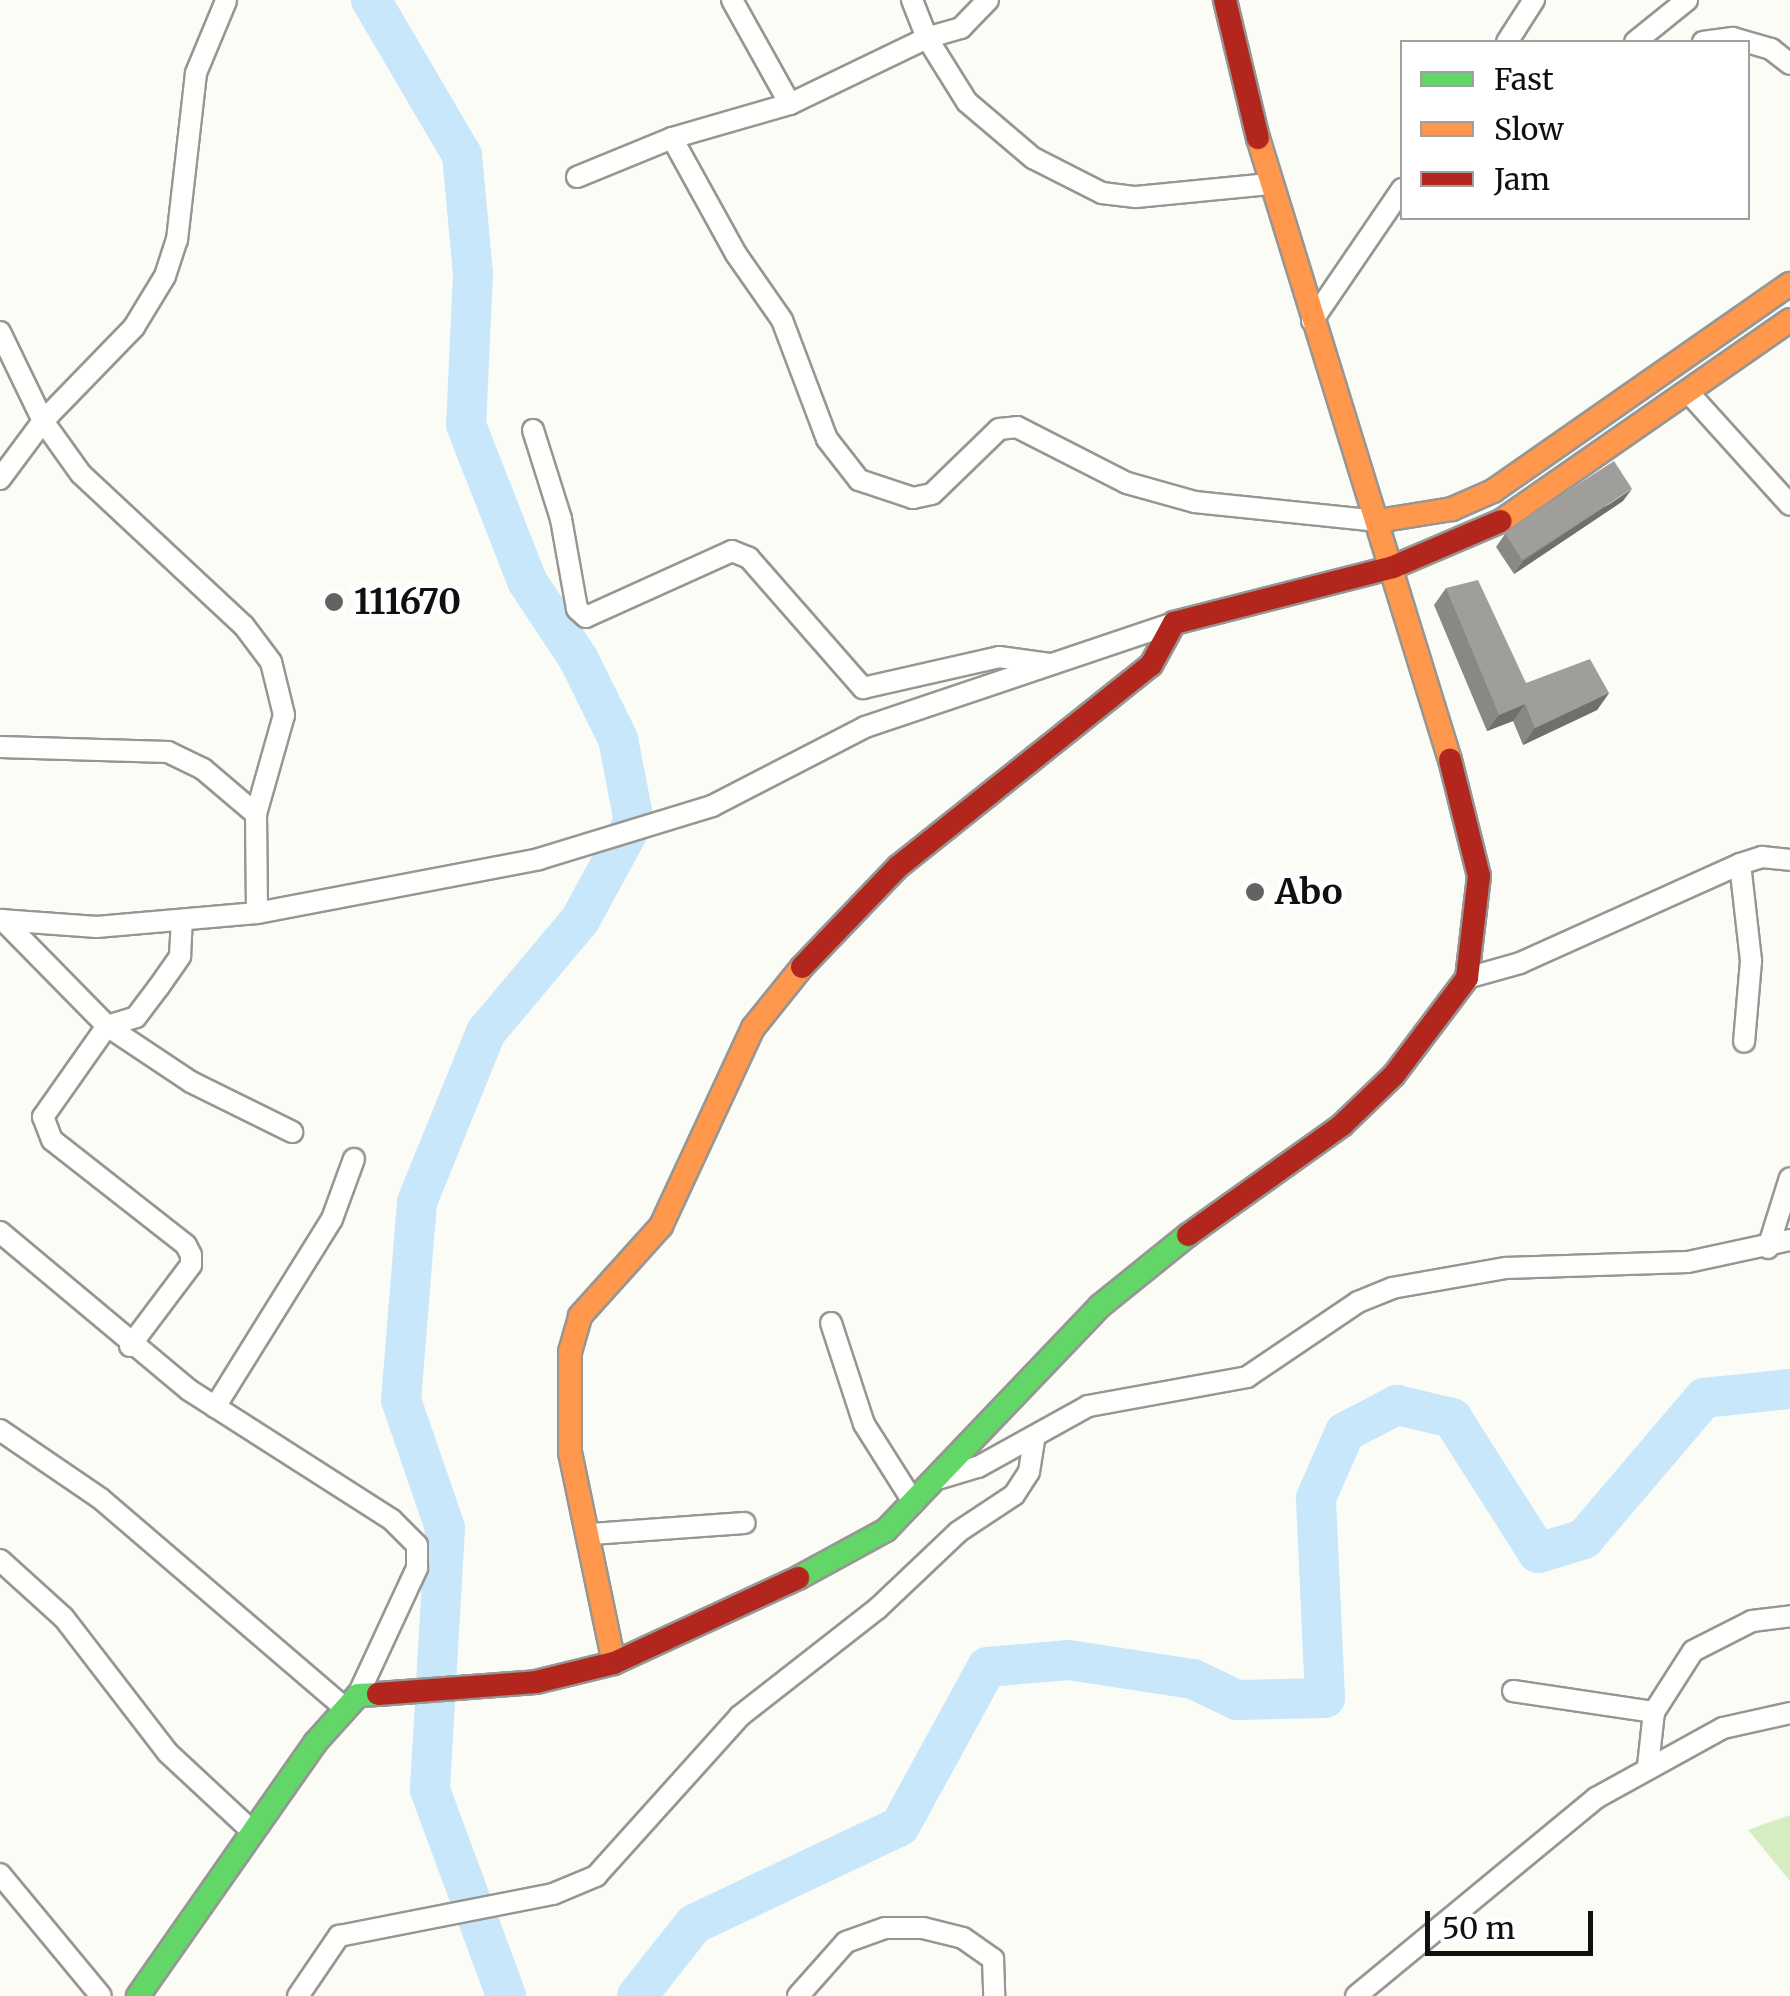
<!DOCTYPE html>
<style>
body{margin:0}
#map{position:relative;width:1790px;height:1996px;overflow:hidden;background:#fcfcf7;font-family:Merriweather,serif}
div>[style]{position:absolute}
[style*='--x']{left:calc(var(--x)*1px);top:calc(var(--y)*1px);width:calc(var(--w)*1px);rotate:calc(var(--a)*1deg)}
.forest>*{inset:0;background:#d4edc1}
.river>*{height:40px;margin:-20px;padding:0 20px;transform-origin:20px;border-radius:20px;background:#c8e7fb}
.roads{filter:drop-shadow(2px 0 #969694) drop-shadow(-2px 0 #969694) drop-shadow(0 2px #969694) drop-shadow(0 -2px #969694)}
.street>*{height:20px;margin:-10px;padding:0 10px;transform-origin:10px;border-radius:10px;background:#fffffe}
.fast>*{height:22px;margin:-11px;padding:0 11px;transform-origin:11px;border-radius:11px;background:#63d668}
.slow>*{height:22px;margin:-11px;padding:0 11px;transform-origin:11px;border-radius:11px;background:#ff974d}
.jam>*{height:22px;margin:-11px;padding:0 11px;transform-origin:11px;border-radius:11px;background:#b3261e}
.wall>*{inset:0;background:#8a8885}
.shaded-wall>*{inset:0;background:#706f6c}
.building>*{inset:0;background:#a09e9b;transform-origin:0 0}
.dots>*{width:28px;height:28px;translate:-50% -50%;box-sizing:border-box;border:5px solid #fff;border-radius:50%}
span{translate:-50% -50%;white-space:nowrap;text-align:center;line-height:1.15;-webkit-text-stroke:10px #fff;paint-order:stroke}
.poi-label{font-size:35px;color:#101010;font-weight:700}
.left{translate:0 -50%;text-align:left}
.legend{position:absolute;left:1400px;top:40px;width:350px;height:180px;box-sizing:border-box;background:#fff;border:2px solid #9f9f9f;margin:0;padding:12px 18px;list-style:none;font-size:30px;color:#101010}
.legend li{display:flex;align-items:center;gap:20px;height:50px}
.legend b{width:50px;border:2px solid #9f9f9f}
.scale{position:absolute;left:1425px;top:1911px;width:168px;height:45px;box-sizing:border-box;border:5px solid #101010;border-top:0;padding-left:12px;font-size:30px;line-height:35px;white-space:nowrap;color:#101010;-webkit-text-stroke:8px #fff;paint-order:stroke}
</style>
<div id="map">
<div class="forest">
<div style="clip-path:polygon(1790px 1815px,1790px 1881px,1748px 1830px)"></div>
</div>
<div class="river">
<div style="--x:371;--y:0;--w:180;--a:59.6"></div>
<div style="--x:462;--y:155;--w:119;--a:84.7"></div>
<div style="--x:473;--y:273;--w:152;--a:92.6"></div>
<div style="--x:466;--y:425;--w:168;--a:68.6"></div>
<div style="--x:527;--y:581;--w:92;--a:56.5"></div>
<div style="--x:578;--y:658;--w:90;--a:63.7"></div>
<div style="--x:618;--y:739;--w:84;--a:79"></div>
<div style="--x:634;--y:821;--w:113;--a:118.6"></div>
<div style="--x:580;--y:920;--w:146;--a:130"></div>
<div style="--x:486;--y:1032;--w:183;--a:112.1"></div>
<div style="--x:417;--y:1202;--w:199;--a:94.6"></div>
<div style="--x:401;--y:1400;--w:135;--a:71"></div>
<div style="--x:445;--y:1528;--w:262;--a:93.3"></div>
<div style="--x:430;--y:1790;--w:220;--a:69.7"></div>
<div style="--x:637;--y:1996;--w:92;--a:-51.6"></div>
<div style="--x:694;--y:1924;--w:228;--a:-25.4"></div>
<div style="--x:900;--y:1826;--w:181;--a:-61.3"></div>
<div style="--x:987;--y:1667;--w:82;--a:-4.9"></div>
<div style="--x:1069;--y:1660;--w:125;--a:8.7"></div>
<div style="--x:1193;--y:1679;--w:49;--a:25.5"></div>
<div style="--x:1237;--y:1700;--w:88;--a:-1.3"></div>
<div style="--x:1325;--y:1698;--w:200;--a:-92.6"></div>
<div style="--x:1316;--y:1498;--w:72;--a:-66.3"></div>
<div style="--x:1345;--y:1432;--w:59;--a:-27.4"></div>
<div style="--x:1397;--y:1405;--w:57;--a:13.3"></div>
<div style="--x:1452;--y:1418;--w:160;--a:57.5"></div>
<div style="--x:1538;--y:1553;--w:48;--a:-16.9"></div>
<div style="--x:1584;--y:1539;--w:185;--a:-49.6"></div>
<div style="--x:1704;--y:1398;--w:86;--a:-6"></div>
</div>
<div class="roads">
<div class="street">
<div style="--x:732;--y:0;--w:119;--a:60.9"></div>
<div style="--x:988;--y:0;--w:39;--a:134"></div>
<div style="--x:961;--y:28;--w:35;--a:164"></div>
<div style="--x:927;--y:38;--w:75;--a:58"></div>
<div style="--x:967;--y:102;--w:87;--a:40.3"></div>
<div style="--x:1033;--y:158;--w:77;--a:26.9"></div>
<div style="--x:1102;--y:193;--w:34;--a:7"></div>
<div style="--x:1136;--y:197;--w:134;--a:-5.6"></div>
<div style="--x:1507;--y:42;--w:50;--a:-57.3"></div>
<div style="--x:1635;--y:42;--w:67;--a:-38.9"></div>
<div style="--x:1703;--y:42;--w:30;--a:-8"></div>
<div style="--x:1733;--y:38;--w:40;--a:16"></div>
<div style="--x:1771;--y:49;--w:24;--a:38"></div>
<div style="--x:672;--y:138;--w:123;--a:-16.1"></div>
<div style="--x:790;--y:104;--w:152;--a:-25.7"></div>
<div style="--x:927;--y:38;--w:41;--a:-111.5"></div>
<div style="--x:577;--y:177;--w:103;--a:-22.3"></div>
<div style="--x:672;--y:138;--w:132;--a:61.1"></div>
<div style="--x:736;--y:254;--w:80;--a:55.1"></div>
<div style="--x:782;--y:320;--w:127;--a:69.3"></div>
<div style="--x:827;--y:439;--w:52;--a:52"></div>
<div style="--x:859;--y:480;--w:57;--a:18.4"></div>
<div style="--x:913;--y:498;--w:19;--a:-12"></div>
<div style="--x:932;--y:494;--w:93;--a:-44.1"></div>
<div style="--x:999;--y:429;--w:18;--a:-6"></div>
<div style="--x:1017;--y:427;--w:123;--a:27"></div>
<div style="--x:1127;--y:483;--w:71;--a:15.6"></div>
<div style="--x:1195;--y:502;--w:184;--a:5.9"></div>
<div style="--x:1312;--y:321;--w:160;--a:-55.7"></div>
<div style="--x:0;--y:332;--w:99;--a:64.2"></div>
<div style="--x:43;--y:421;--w:65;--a:54.4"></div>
<div style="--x:81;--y:474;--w:223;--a:43"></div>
<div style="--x:244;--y:626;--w:45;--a:53.1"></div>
<div style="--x:271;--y:662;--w:55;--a:76.2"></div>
<div style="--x:284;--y:715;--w:103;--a:105.8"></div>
<div style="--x:256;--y:814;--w:99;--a:89.4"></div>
<div style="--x:257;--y:913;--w:161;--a:175"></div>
<div style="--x:97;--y:927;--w:97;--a:-175.9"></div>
<div style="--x:1688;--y:392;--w:152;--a:47.9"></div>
<div style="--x:533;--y:430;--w:93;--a:72.5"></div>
<div style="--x:561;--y:519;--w:91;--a:79.9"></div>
<div style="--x:577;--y:609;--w:12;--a:42"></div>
<div style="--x:586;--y:617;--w:160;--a:-24.3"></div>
<div style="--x:732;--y:551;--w:18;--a:22"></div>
<div style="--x:749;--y:558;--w:173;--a:48.8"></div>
<div style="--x:863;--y:688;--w:139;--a:-12.8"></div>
<div style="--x:999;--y:657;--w:51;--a:7.8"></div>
<div style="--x:0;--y:479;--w:72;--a:-53.4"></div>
<div style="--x:43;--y:421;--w:131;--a:-45.9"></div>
<div style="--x:134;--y:327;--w:60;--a:-58.7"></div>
<div style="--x:165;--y:276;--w:38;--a:-72"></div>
<div style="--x:177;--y:240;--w:168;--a:-83.5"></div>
<div style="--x:196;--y:73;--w:78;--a:-67.4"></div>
<div style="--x:0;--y:747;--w:168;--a:1.7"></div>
<div style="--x:168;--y:752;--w:39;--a:26"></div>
<div style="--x:203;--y:769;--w:70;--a:40.3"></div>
<div style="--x:1740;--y:864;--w:23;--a:-18"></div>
<div style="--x:1762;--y:857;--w:28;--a:6"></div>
<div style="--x:257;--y:913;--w:287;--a:-10.8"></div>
<div style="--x:539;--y:859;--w:181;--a:-17"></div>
<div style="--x:712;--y:806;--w:172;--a:-27.3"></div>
<div style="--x:865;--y:727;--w:326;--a:-18.6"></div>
<div style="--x:3;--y:920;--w:148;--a:45.5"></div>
<div style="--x:107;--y:1026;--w:101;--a:33.7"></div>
<div style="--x:191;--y:1082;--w:113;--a:26.3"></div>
<div style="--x:1467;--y:978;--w:55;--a:-15.8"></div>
<div style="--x:1520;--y:963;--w:241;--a:-24.2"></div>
<div style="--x:1740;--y:864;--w:98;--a:83.5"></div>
<div style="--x:1751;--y:961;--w:81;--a:94.9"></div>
<div style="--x:0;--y:1232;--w:246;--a:39.9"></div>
<div style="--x:189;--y:1390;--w:241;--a:32.6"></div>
<div style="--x:392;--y:1520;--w:35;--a:45"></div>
<div style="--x:417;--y:1545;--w:23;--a:90"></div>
<div style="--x:417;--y:1568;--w:140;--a:114.9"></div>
<div style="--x:1768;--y:1248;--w:73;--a:-72.6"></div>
<div style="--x:831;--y:1323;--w:106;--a:71.9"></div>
<div style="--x:864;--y:1424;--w:93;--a:57.7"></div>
<div style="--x:130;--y:1346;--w:101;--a:-53"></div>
<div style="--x:191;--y:1265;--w:10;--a:-90"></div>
<div style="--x:191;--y:1255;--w:11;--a:-117"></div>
<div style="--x:186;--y:1245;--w:170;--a:-141.9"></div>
<div style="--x:52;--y:1140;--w:25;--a:-111"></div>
<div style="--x:43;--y:1117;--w:111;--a:-54.9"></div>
<div style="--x:107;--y:1026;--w:30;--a:-17"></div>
<div style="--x:136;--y:1017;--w:36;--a:-53"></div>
<div style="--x:158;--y:988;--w:39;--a:-55"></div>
<div style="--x:180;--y:956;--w:34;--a:-87"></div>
<div style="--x:215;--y:1407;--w:221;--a:-58.1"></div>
<div style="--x:332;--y:1219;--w:64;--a:-69.9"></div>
<div style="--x:0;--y:1430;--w:122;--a:34.3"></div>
<div style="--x:101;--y:1499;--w:320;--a:40.6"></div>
<div style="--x:941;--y:1478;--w:39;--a:-17"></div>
<div style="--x:978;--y:1467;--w:126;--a:-29"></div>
<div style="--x:1088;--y:1406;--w:162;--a:-10.3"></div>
<div style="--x:1247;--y:1377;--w:134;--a:-34"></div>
<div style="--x:1358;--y:1302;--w:37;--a:-22"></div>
<div style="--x:1392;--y:1288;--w:116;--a:-10"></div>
<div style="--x:1506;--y:1268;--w:182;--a:-1.9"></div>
<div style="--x:1688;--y:1262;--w:104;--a:-12.2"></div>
<div style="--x:591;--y:1534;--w:154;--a:-4.1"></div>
<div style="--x:0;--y:1560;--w:86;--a:42.2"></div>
<div style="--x:64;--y:1618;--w:170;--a:52.4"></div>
<div style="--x:168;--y:1753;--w:115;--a:42.9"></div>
<div style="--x:1513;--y:1691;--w:143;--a:8.5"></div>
<div style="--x:1648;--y:1766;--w:54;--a:-83.7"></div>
<div style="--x:1654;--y:1712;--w:72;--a:-57.4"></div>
<div style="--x:1693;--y:1651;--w:66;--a:-27"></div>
<div style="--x:1752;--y:1621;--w:38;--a:-7"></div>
<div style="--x:0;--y:1874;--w:158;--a:50.4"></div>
<div style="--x:298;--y:1996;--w:73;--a:-55.7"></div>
<div style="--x:339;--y:1936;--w:218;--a:-11.1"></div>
<div style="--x:553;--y:1894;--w:47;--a:-22.7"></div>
<div style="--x:596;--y:1876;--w:215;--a:-48"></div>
<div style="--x:740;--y:1716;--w:174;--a:-38"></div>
<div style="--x:877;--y:1609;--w:112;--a:-43.5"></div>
<div style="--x:958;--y:1532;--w:67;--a:-33.5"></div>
<div style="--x:1014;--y:1495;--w:27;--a:-57"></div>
<div style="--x:1029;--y:1472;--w:36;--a:-81"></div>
<div style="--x:798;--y:1996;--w:72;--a:-48.4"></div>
<div style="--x:846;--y:1942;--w:41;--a:-19.7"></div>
<div style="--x:885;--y:1928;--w:38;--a:0"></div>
<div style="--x:923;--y:1928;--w:41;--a:14"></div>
<div style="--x:963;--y:1938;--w:37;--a:35"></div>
<div style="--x:993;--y:1959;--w:37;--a:88"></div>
<div style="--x:1356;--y:1996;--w:311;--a:-39.5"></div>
<div style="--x:1596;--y:1798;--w:145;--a:-28.9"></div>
<div style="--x:1723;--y:1728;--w:69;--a:-12.6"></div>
</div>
<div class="fast">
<div style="--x:798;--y:1578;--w:100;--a:-28.6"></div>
<div style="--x:886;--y:1530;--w:310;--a:-46.3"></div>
<div style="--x:1100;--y:1306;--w:113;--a:-38.9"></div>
<div style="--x:138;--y:1996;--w:309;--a:-55"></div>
<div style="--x:315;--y:1743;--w:64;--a:-48.1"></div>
<div style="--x:358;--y:1695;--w:20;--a:-3"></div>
</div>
<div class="slow">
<div style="--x:1258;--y:138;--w:651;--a:72.85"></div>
<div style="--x:1378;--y:521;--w:75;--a:-9.2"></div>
<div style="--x:1452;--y:509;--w:45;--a:-23.7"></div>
<div style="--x:1493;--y:491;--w:362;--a:-34.9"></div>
<div style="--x:1501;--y:521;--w:352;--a:-34.8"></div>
<div style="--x:614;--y:1663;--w:215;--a:-101.8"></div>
<div style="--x:570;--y:1453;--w:101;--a:-90"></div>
<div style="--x:570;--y:1352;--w:37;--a:-74"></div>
<div style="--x:580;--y:1316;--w:121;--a:-48"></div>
<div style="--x:661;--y:1226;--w:218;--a:-65.1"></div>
<div style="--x:753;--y:1028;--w:78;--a:-51.2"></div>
</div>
<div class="jam">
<div style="--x:1225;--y:0;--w:142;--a:76.6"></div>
<div style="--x:802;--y:967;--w:140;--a:-46.2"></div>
<div style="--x:899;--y:866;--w:322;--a:-38.6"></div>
<div style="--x:1151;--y:665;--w:48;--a:-61.3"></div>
<div style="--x:1174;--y:623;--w:226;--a:-14.3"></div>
<div style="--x:1393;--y:567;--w:117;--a:-23.1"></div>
<div style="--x:1188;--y:1235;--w:189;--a:-35.5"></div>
<div style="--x:1342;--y:1125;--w:72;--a:-43.9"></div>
<div style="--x:1394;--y:1075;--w:121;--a:-53"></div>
<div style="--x:1467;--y:978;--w:103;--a:-83.3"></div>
<div style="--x:1479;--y:876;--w:120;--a:-104"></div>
<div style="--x:378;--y:1694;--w:158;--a:-4.3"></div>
<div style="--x:536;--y:1682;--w:80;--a:-13.7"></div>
<div style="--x:614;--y:1663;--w:203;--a:-24.8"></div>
</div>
</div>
<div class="wall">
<div style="clip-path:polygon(1623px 501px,1514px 574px,1496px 547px,1505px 534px)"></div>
<div style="clip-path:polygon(1446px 588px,1526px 683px,1609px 693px,1597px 710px,1523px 745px,1513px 721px,1487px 731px,1434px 605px)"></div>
</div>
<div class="shaded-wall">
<div style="clip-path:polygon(1632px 489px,1623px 501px,1514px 574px,1523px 561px)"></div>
<div style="clip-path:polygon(1609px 693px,1597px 710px,1523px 745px,1535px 728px)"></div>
<div style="clip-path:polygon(1525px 704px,1513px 721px,1487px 731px,1499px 715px)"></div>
</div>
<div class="building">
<div style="left:1614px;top:461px;width:33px;height:131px;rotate:57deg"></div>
<div style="clip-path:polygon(1478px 580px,1526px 683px,1590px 659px,1609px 693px,1535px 728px,1525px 704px,1499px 715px,1446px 588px)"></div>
</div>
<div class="dots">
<div style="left:334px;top:602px;background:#636361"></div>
<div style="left:1255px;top:892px;background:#636361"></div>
</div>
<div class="poi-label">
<span class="left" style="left:354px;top:602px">111670</span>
<span class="left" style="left:1275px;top:892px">Abo</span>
</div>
<ul class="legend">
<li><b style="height:12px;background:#63d668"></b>Fast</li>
<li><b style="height:12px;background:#ff974d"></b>Slow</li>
<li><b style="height:12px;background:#b3261e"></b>Jam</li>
</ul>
<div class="scale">50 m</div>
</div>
